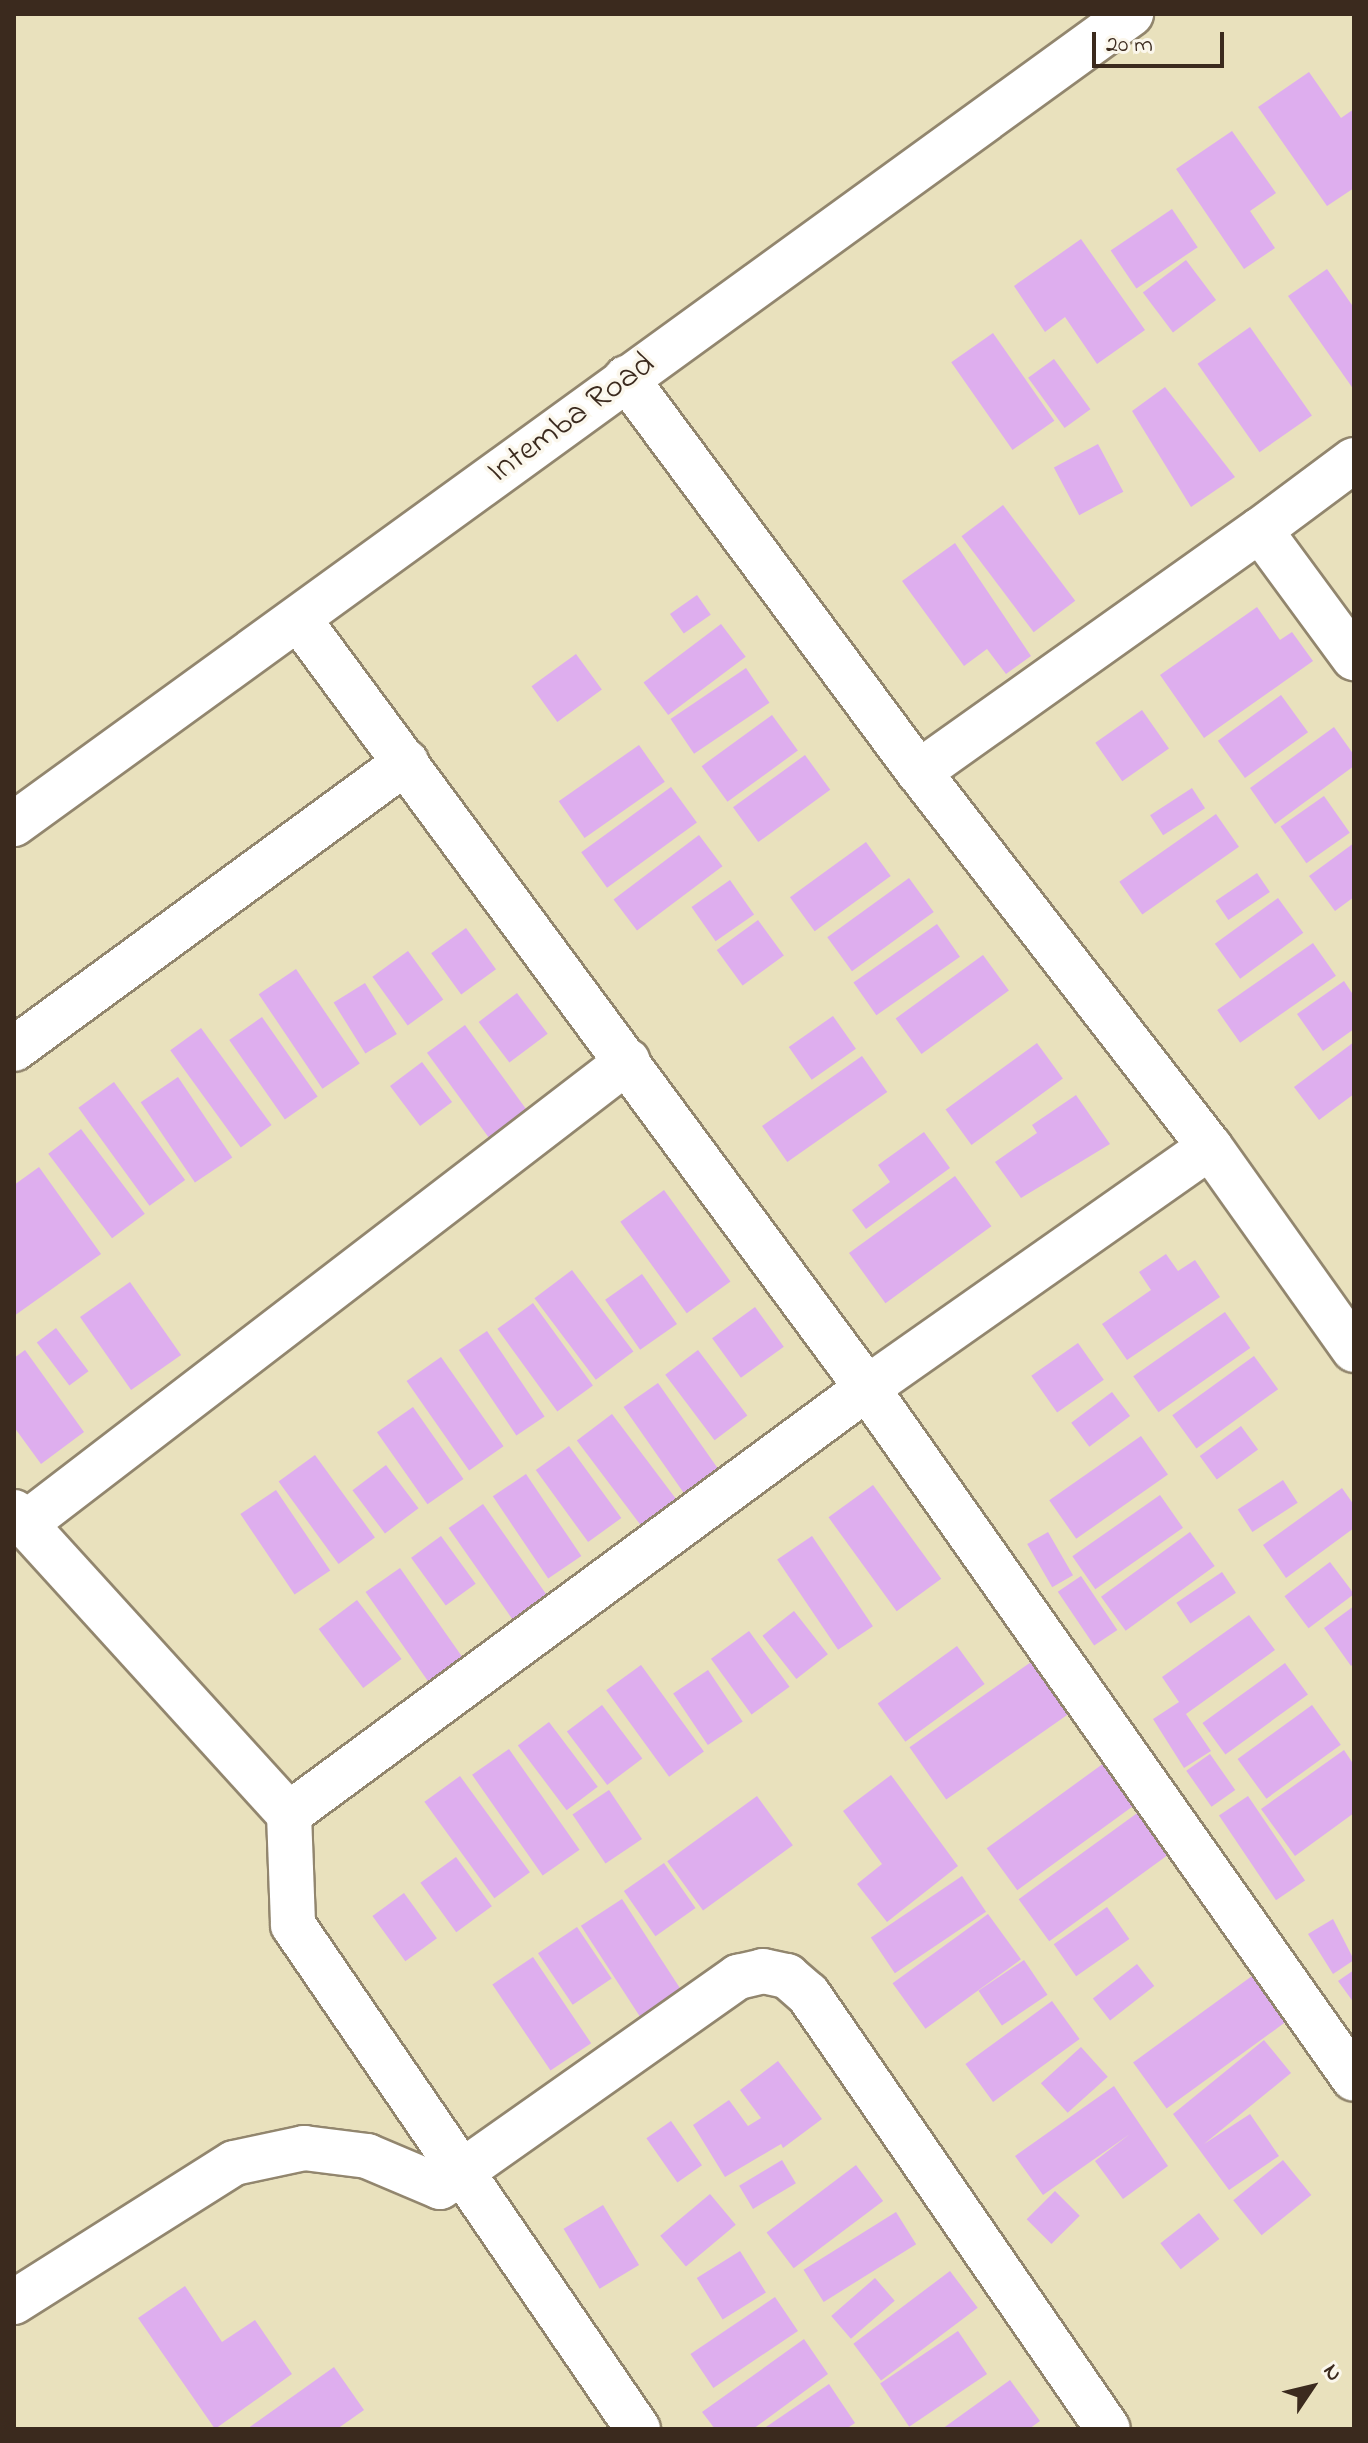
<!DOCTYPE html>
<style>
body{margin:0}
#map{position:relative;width:1368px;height:2443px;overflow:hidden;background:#e9e1bd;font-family:"Indie Flower",sans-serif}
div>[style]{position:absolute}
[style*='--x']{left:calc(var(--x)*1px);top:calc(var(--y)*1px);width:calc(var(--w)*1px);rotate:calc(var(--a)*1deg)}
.building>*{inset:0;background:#deaeee;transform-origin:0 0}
.roads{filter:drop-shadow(2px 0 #92866e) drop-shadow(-2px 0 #92866e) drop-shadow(0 2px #92866e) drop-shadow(0 -2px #92866e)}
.minor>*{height:44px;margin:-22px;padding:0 22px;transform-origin:22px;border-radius:22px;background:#fff}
span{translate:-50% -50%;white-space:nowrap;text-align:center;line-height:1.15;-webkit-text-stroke:7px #fbf7ec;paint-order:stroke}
.street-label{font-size:34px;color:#3b2a1e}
.frame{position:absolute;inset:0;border:16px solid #3b2a1e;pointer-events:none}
.north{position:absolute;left:1272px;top:2347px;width:80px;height:80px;-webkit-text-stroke:6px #fbf7ec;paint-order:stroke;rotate:55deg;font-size:22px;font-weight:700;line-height:32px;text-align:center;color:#3b2a1e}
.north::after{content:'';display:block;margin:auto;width:28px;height:36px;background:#3b2a1e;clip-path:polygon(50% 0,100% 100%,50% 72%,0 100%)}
.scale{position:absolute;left:1092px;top:32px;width:132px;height:36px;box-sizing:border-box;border:4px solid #3b2a1e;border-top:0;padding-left:10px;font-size:24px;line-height:28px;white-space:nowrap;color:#3b2a1e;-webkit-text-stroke:6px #fbf7ec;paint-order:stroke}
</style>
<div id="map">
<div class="building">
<div style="clip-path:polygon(1309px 72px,1341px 118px,1354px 109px,1354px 188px,1327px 206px,1258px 107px)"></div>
<div style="clip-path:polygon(1232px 131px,1276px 193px,1250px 211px,1275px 248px,1244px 269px,1176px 169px)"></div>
<div style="left:1172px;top:209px;width:46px;height:74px;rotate:56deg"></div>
<div style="clip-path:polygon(1081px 239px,1145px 330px,1097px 364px,1065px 317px,1045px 332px,1014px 286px)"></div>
<div style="left:1186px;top:260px;width:50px;height:54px;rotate:53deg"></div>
<div style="clip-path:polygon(1327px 269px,1354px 308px,1354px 390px,1288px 296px)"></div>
<div style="left:1250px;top:327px;width:108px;height:64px;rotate:55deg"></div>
<div style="left:993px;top:333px;width:107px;height:51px;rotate:55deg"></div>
<div style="left:1054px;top:359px;width:62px;height:32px;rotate:54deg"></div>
<div style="clip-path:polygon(1165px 387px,1235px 477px,1191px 507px,1132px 411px)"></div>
<div style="left:1098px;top:444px;width:54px;height:50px;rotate:62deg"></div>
<div style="left:1003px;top:505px;width:120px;height:52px;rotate:53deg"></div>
<div style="clip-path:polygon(955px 543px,1031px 656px,1006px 674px,987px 649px,964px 666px,902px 581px)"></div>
<div style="left:697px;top:595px;width:24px;height:33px;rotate:55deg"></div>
<div style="clip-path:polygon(1257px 607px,1280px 640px,1292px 632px,1313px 661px,1204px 738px,1160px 675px)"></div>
<div style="left:721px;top:624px;width:41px;height:97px;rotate:53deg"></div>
<div style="left:576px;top:654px;width:44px;height:55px;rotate:54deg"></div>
<div style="left:746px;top:668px;width:42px;height:91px;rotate:56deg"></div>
<div style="left:1281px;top:695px;width:46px;height:78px;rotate:54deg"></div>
<div style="left:1142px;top:710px;width:47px;height:57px;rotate:55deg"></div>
<div style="left:772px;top:715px;width:44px;height:87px;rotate:54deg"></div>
<div style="clip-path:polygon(1334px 727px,1354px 755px,1354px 766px,1275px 824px,1250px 788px)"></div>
<div style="left:639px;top:745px;width:45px;height:98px;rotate:55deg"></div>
<div style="left:805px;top:755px;width:43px;height:89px;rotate:54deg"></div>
<div style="left:671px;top:787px;width:44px;height:111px;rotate:54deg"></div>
<div style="left:1192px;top:788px;width:24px;height:50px;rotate:57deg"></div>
<div style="left:1324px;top:796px;width:45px;height:53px;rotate:55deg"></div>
<div style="left:1216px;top:814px;width:40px;height:118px;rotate:55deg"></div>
<div style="left:699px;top:835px;width:39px;height:107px;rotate:53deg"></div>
<div style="left:866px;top:842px;width:42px;height:94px;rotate:54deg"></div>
<div style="clip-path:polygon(1354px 843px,1354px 897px,1335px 911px,1309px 876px)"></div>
<div style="left:1257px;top:873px;width:23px;height:50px;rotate:56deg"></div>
<div style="left:909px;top:878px;width:42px;height:101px;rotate:54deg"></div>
<div style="left:730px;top:880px;width:42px;height:47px;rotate:55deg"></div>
<div style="left:1278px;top:898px;width:43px;height:78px;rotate:54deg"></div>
<div style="left:758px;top:920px;width:44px;height:51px;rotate:54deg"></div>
<div style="left:937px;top:924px;width:40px;height:102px;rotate:55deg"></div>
<div style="left:466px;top:928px;width:51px;height:43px;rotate:54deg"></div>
<div style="left:1313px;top:943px;width:40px;height:117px;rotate:55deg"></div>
<div style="left:408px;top:951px;width:60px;height:44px;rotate:54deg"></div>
<div style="left:983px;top:955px;width:44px;height:108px;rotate:54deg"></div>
<div style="left:296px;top:969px;width:114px;height:45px;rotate:56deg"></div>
<div style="clip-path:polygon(1344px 981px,1354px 996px,1354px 1029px,1323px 1051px,1297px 1014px)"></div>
<div style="left:365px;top:983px;width:60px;height:37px;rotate:58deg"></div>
<div style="left:517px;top:993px;width:51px;height:48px;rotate:53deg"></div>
<div style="left:833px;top:1016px;width:40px;height:54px;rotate:55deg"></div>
<div style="left:262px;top:1017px;width:97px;height:40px;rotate:55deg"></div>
<div style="left:465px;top:1025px;width:110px;height:47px;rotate:54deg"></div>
<div style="left:201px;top:1028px;width:120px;height:38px;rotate:54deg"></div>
<div style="clip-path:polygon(1354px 1042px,1354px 1094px,1319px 1120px,1294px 1087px)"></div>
<div style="left:1037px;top:1043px;width:44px;height:113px;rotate:54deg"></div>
<div style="left:862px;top:1056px;width:44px;height:122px;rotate:55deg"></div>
<div style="left:422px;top:1062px;width:50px;height:40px;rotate:53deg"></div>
<div style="left:178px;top:1077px;width:97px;height:45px;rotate:56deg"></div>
<div style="left:114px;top:1082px;width:121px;height:44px;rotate:54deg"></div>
<div style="clip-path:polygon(1076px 1095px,1110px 1144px,1021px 1198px,995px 1162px,1037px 1133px,1032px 1125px)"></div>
<div style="left:81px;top:1129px;width:106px;height:41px;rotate:53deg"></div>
<div style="clip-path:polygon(924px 1132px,950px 1168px,866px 1229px,852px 1210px,890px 1182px,878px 1165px)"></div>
<div style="clip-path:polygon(39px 1167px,101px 1254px,14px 1316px,14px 1185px)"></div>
<div style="left:955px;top:1176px;width:62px;height:131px;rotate:54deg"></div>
<div style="left:664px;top:1190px;width:113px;height:54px;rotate:54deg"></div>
<div style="clip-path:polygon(1166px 1254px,1178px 1271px,1195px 1260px,1220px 1297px,1127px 1360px,1102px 1324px,1151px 1290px,1139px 1272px)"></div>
<div style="left:572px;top:1270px;width:102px;height:47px;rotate:53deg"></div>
<div style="left:642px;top:1274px;width:61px;height:45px;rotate:55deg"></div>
<div style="left:130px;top:1282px;width:89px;height:61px;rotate:55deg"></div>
<div style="left:533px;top:1303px;width:102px;height:44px;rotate:54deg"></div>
<div style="left:755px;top:1307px;width:49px;height:53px;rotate:54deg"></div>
<div style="left:1225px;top:1312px;width:44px;height:112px;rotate:55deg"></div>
<div style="left:56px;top:1328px;width:54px;height:24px;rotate:53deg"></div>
<div style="left:487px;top:1331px;width:103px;height:34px;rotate:56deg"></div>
<div style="left:1078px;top:1343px;width:45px;height:57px;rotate:55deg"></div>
<div style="clip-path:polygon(25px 1350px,84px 1432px,41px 1464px,14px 1427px,14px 1358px)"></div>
<div style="left:698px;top:1350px;width:82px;height:41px;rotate:53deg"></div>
<div style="left:1254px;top:1356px;width:41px;height:101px;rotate:54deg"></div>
<div style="left:441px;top:1357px;width:109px;height:42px;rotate:55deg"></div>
<div style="left:658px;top:1383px;width:108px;height:42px;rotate:55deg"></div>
<div style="left:1112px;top:1392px;width:30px;height:51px;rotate:53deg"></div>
<div style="left:413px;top:1407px;width:88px;height:44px;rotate:55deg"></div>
<div style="left:612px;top:1414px;width:113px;height:44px;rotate:53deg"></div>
<div style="left:1241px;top:1426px;width:29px;height:51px;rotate:54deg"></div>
<div style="left:1141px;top:1436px;width:47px;height:112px;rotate:55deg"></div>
<div style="left:569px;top:1446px;width:89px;height:41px;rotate:54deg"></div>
<div style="left:315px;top:1455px;width:102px;height:45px;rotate:54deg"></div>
<div style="left:386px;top:1465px;width:54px;height:42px;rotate:53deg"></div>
<div style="left:526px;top:1474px;width:99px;height:40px;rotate:56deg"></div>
<div style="left:1283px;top:1480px;width:27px;height:54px;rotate:57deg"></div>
<div style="left:873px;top:1485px;width:116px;height:55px;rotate:54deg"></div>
<div style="clip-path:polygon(1342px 1488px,1354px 1505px,1354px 1528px,1286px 1578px,1263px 1545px)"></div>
<div style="left:276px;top:1490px;width:97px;height:43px;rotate:56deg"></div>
<div style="left:1160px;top:1495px;width:40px;height:107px;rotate:55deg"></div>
<div style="left:483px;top:1504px;width:117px;height:42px;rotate:55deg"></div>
<div style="left:1048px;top:1532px;width:50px;height:24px;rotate:60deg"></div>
<div style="left:1190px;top:1532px;width:42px;height:110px;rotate:54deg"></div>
<div style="left:441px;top:1536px;width:59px;height:37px;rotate:54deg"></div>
<div style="left:812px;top:1536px;width:109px;height:42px;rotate:56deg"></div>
<div style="left:1330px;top:1562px;width:40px;height:57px;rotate:53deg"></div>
<div style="left:400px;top:1568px;width:111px;height:42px;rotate:55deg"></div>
<div style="left:1222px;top:1572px;width:25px;height:55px;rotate:56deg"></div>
<div style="left:1081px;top:1576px;width:65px;height:28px;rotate:56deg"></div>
<div style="left:357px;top:1600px;width:74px;height:48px;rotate:53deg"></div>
<div style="clip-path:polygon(1354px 1606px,1354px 1663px,1351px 1666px,1324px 1628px)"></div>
<div style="left:794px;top:1611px;width:55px;height:40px;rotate:52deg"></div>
<div style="clip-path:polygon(1249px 1615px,1275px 1650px,1186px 1714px,1211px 1751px,1184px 1768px,1153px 1719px,1179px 1702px,1162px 1677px)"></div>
<div style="left:749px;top:1631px;width:69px;height:47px;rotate:54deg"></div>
<div style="left:957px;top:1646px;width:47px;height:98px;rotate:54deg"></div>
<div style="left:1034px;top:1660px;width:64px;height:152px;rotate:55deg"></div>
<div style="left:1285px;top:1663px;width:39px;height:102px;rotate:54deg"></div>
<div style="left:641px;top:1665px;width:107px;height:43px;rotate:54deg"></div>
<div style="left:708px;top:1670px;width:62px;height:42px;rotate:56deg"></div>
<div style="left:602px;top:1705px;width:67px;height:44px;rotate:53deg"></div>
<div style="left:1312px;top:1705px;width:49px;height:92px;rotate:54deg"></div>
<div style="left:549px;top:1722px;width:81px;height:39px;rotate:53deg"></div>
<div style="left:509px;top:1749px;width:123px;height:45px;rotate:55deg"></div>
<div style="clip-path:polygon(1344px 1750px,1354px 1765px,1354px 1813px,1295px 1856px,1261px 1809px)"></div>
<div style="left:1210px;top:1754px;width:44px;height:29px;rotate:55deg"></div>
<div style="left:1104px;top:1763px;width:52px;height:145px;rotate:54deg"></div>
<div style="clip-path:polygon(891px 1775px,958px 1866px,887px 1922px,857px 1884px,882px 1864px,843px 1811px)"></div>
<div style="left:460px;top:1776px;width:119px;height:44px;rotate:54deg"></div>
<div style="left:609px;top:1790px;width:59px;height:44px;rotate:56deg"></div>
<div style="left:757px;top:1796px;width:61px;height:111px;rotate:54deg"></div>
<div style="left:1248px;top:1796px;width:102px;height:35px;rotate:56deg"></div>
<div style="left:1140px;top:1811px;width:52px;height:150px;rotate:54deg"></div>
<div style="left:456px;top:1857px;width:61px;height:44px;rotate:54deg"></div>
<div style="left:664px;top:1863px;width:55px;height:49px;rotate:55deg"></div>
<div style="left:962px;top:1876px;width:43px;height:110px;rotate:56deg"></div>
<div style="left:404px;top:1893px;width:56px;height:39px;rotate:54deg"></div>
<div style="left:622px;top:1899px;width:111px;height:49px;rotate:57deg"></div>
<div style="left:1107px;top:1907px;width:39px;height:65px;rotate:55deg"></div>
<div style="left:988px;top:1914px;width:56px;height:118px;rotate:54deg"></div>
<div style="clip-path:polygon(1333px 1919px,1354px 1960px,1333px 1974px,1308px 1934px)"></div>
<div style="left:577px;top:1927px;width:62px;height:47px;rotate:56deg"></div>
<div style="left:533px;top:1957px;width:104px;height:49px;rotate:56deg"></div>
<div style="left:1024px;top:1960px;width:42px;height:55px;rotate:56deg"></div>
<div style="left:1137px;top:1964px;width:28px;height:56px;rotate:52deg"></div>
<div style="clip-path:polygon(1354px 1970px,1354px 2003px,1338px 1981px)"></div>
<div style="left:1252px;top:1976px;width:57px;height:147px;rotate:54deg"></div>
<div style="left:1052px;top:2001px;width:47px;height:107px;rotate:54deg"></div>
<div style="clip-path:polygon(1264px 2040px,1291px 2073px,1204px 2144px,1250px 2114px,1279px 2156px,1229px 2190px,1173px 2114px)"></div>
<div style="left:1081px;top:2047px;width:40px;height:54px;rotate:48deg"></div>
<div style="clip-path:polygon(778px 2061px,822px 2119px,783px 2148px,781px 2144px,725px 2177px,693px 2125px,729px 2100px,748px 2126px,761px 2118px,740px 2090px)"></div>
<div style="clip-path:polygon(1114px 2086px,1168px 2166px,1123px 2199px,1095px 2161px,1130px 2134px,1043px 2195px,1015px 2156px)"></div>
<div style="left:671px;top:2121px;width:54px;height:30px;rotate:55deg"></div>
<div style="left:782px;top:2160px;width:27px;height:50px;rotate:59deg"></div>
<div style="left:1283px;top:2160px;width:45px;height:64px;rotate:51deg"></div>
<div style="left:856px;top:2165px;width:45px;height:112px;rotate:53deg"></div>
<div style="left:1055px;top:2191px;width:35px;height:40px;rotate:45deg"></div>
<div style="left:710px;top:2194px;width:40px;height:65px;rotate:50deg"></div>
<div style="left:603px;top:2205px;width:70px;height:46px;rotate:59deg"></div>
<div style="left:896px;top:2212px;width:38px;height:109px;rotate:58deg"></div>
<div style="left:1199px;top:2213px;width:33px;height:49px;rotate:52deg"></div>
<div style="left:740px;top:2251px;width:49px;height:51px;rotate:58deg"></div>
<div style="left:950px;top:2271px;width:46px;height:121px;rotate:53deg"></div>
<div style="left:875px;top:2278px;width:30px;height:58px;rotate:49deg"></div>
<div style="clip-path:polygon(185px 2286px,222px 2342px,255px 2320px,292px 2374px,215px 2429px,138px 2318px)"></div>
<div style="left:775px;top:2297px;width:41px;height:102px;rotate:56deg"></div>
<div style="left:958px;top:2331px;width:52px;height:94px;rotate:56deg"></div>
<div style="clip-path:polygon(804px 2339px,828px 2374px,753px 2429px,715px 2429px,702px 2412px)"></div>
<div style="clip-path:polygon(334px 2367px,364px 2410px,337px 2429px,247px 2429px)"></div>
<div style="clip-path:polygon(1010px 2380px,1040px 2421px,1029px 2429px,942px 2429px)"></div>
<div style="clip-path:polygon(829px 2384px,855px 2423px,846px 2429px,763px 2429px)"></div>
</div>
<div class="roads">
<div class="minor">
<div style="--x:626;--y:378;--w:491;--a:53.4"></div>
<div style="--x:919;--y:772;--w:475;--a:52.2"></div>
<div style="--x:1210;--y:1147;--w:249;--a:54.6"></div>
<div style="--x:1354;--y:460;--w:117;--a:143.3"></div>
<div style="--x:1260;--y:530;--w:159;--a:53.7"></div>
<div style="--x:300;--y:621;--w:954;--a:53.53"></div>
<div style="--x:867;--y:1388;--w:845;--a:54.82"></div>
<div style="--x:919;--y:772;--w:418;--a:-35.4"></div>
<div style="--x:14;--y:824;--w:1380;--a:-35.95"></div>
<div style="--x:14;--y:1049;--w:486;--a:-36.2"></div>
<div style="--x:14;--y:1512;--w:16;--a:47"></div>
<div style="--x:25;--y:1524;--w:760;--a:-37.52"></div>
<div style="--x:25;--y:1524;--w:392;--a:47.7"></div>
<div style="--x:289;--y:1814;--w:111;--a:87.9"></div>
<div style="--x:293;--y:1925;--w:611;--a:55.61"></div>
<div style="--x:289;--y:1814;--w:718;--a:-36.39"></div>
<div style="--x:867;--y:1388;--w:419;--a:-35.1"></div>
<div style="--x:14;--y:2302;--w:260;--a:-32.3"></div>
<div style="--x:234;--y:2163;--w:72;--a:-12.1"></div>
<div style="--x:304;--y:2148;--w:64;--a:7.2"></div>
<div style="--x:367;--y:2156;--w:79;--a:23"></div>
<div style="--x:440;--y:2187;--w:365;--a:-35.2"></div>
<div style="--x:738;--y:1977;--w:26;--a:-13"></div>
<div style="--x:763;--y:1971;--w:25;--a:12"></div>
<div style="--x:787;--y:1976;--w:28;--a:41"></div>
<div style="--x:808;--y:1994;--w:528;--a:55.41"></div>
</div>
</div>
<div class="street-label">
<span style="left:572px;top:419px;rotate:-36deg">Intemba Road</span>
</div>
<div class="frame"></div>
<div class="north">N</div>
<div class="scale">20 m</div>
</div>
